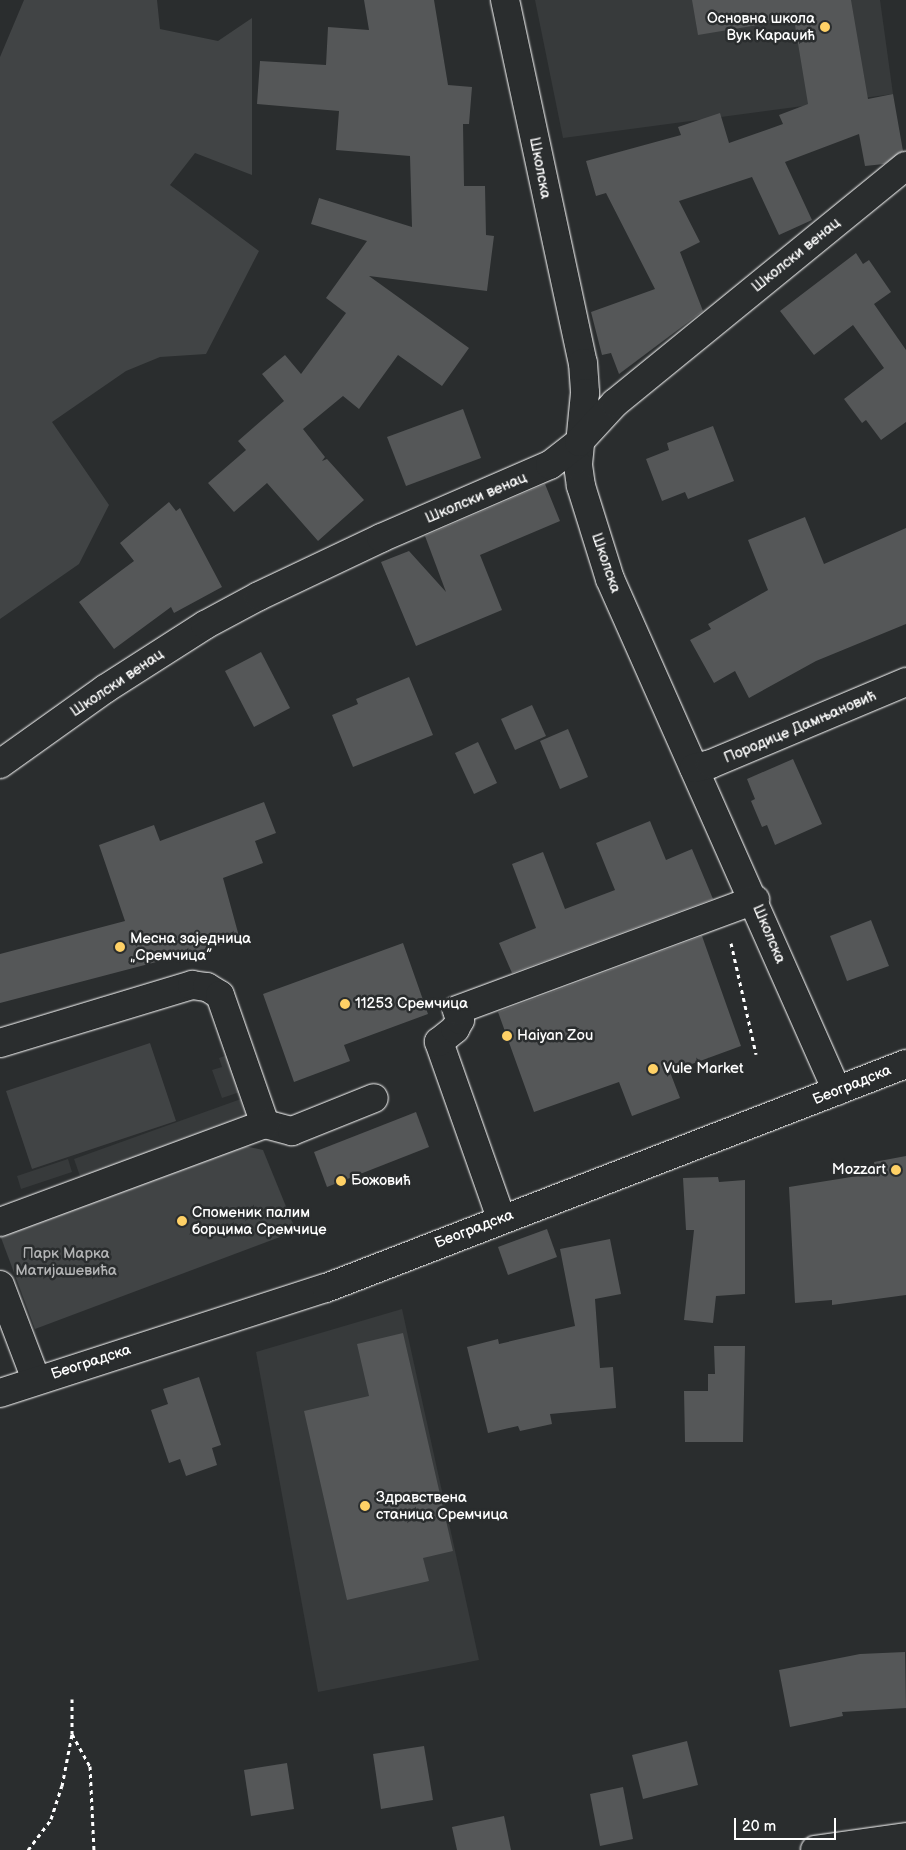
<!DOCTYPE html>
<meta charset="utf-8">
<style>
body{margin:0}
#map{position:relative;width:906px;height:1850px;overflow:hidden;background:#2a2d2e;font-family:"Balsamiq Sans",sans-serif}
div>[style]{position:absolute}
.built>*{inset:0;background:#373a3b}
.green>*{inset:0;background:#414445}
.building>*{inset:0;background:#555758}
.path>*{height:3px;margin-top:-1.5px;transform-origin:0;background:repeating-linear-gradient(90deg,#fff 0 4px,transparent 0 8px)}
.roads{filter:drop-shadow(0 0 1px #fff) drop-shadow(0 0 1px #fff)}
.minor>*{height:28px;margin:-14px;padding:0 14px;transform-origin:14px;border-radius:14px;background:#2a2d2e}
.major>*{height:28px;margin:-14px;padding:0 14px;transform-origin:14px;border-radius:14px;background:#2a2d2e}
.dots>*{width:14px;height:14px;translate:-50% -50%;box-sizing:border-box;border:2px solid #2a2d2e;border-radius:50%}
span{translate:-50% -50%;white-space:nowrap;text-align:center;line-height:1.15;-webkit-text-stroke:5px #2a2d2e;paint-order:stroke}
.poi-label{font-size:15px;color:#fff}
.right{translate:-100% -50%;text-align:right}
.left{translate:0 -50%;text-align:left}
.street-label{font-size:15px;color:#fff}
.park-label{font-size:15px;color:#b3b4b5}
.scale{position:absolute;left:734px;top:1818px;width:102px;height:22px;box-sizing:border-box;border:2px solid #fff;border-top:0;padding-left:6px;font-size:15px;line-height:18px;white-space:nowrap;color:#fff;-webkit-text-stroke:4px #2a2d2e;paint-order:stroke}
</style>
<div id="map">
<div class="built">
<i style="clip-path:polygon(535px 0,880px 0,893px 94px,563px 138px)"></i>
<i style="clip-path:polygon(230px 1054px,243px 1091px,222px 1098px,212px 1070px,222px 1067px,219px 1058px)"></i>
<i style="clip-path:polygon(241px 1099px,249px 1119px,81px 1179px,74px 1159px)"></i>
<i style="clip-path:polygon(68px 1159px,72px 1172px,21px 1189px,17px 1176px)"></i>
<i style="clip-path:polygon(402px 1309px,479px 1660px,318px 1692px,256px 1352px)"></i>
</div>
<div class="green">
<i style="clip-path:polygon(24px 0,157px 0,160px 29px,218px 41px,252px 18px,252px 175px,195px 153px,170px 185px,259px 251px,206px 354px,160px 357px,126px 371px,52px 422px,109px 505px,79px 564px,0 619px,0 57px)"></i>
<i style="clip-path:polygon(150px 1043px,176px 1121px,32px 1169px,6px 1091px)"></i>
<i style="clip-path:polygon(240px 1145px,263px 1150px,296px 1231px,35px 1329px,0 1235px)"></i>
</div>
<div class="building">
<i style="clip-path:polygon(364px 0,434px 0,448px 85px,472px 87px,469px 124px,463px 124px,464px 186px,485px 186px,486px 235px,494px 236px,487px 291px,369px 276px,469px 348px,442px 386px,398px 355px,359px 409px,343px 396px,303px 429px,325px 457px,322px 461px,327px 459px,364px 500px,318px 541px,267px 483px,234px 512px,208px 483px,246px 450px,238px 441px,284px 401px,262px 374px,285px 355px,301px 374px,346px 313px,326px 298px,367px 241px,311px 224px,319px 198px,412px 227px,410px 156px,336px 150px,339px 111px,257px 104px,260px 61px,326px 65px,328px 27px,369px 30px)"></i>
<i style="clip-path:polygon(692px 0,851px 0,868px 99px,893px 94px,903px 151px,884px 164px,865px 166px,859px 134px,785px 162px,812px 220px,779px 235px,752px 177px,679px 201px,700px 242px,680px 252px,703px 311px,619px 374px,611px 353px,602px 355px,591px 312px,655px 289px,606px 193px,596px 196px,586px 161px,681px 135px,678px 127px,720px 113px,729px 143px,783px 124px,779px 115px,808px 104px,794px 19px,698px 35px)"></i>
<i style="clip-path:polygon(856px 253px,863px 264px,869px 260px,891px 292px,874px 304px,906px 350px,906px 422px,881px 440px,866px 420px,862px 423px,844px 399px,884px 368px,853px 325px,814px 355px,780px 311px)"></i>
<i style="clip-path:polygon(463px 409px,481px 458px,406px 486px,387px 437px)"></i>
<i style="clip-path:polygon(713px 426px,734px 481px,688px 499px,685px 492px,662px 501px,646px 459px,669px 450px,667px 443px)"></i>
<i style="clip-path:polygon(545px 484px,560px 521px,480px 555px,502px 610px,416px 646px,381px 562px,409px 551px,446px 592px,425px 536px)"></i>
<i style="clip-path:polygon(169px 502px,176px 511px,180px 508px,222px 587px,174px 613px,171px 607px,114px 649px,79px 602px,134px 561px,120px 543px)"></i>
<i style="clip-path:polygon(805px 517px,824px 564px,906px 528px,906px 624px,816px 661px,749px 698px,735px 671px,714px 683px,690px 640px,711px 629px,708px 624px,768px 590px,748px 540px)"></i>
<i style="clip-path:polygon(261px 652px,290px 708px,254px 727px,225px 671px)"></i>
<i style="clip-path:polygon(409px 677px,433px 735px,353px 767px,332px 715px,358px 704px,356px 699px)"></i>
<i style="clip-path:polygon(532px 705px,546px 736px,515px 750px,501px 719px)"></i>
<i style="clip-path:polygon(568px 729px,588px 777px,560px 789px,540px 741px)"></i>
<i style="clip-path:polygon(478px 742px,497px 783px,474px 794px,455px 753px)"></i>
<i style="clip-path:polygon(793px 759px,822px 824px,775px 845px,767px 825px,762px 827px,751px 801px,755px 799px,747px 779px)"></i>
<i style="clip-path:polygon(264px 802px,276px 833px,255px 841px,263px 863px,223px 878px,240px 940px,0 1003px,0 954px,125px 921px,99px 845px,154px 825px,160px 841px)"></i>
<i style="clip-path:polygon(650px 821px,666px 860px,692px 849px,713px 899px,512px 973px,499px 943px,536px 928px,512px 864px,543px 852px,565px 909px,615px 890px,596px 843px)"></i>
<i style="clip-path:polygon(871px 920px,889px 966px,847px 981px,830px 936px)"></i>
<i style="clip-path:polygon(702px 936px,741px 1046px,670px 1072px,680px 1098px,632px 1116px,619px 1082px,534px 1112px,498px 1012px)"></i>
<i style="clip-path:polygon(403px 943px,428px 1014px,344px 1045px,350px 1061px,294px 1082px,263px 994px)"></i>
<i style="clip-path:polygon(416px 1112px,429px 1147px,327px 1187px,314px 1152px)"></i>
<i style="clip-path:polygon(906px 1156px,906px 1295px,832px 1305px,832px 1300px,795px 1303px,789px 1187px,876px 1173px,874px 1162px)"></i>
<i style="clip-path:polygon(718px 1177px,719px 1182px,745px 1180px,745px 1294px,716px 1296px,713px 1323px,684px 1320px,694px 1230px,686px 1230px,683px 1178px)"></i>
<i style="clip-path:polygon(547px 1229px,557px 1257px,508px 1275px,498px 1247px)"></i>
<i style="clip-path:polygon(610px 1239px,621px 1294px,595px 1299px,600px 1368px,613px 1367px,616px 1408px,550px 1414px,552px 1424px,520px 1431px,518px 1426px,488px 1433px,467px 1347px,498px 1339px,499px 1344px,575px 1326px,560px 1249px)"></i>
<i style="clip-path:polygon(403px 1333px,453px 1551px,423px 1558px,429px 1581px,347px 1600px,304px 1411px,369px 1396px,357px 1344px)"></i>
<i style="clip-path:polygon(714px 1346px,745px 1346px,743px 1442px,685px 1442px,684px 1391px,708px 1391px,708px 1374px,715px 1374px)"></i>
<i style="clip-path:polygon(199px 1377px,221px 1445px,212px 1448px,217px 1465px,186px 1476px,180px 1459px,169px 1463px,151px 1410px,168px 1404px,163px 1389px)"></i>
<i style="clip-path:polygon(905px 1652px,906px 1708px,842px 1712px,843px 1716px,790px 1727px,779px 1670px,860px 1654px)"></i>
<i style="clip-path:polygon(687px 1741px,698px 1785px,643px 1799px,632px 1755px)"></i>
<i style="clip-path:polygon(424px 1746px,433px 1800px,381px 1809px,373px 1754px)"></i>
<i style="clip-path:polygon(287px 1763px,294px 1809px,251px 1816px,244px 1770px)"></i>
<i style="clip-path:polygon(623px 1787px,633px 1839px,600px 1846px,590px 1794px)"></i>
<i style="clip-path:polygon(504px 1816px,511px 1850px,457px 1850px,452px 1827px)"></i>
</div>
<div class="path">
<i style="left:731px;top:943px;width:114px;rotate:77.3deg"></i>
<i style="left:72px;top:1734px;width:37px;rotate:61deg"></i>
<i style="left:90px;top:1766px;width:84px;rotate:87.3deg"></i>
<i style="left:28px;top:1850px;width:39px;rotate:-53deg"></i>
<i style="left:51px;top:1819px;width:35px;rotate:-72deg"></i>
<i style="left:62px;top:1786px;width:53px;rotate:-79.1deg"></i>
<i style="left:72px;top:1734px;width:35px;rotate:-90deg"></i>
</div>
<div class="roads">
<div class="minor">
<i style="left:505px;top:0;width:371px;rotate:77.9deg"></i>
<i style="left:583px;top:363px;width:30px;rotate:86deg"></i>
<i style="left:585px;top:393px;width:72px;rotate:95.6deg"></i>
<i style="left:578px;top:465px;width:21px;rotate:82deg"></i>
<i style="left:581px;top:486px;width:97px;rotate:72.7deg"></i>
<i style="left:610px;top:579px;width:560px;rotate:66.09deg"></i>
<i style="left:0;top:764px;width:129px;rotate:-35.5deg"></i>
<i style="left:105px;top:689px;width:119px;rotate:-32.6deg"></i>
<i style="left:205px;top:625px;width:61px;rotate:-28.2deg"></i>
<i style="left:259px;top:596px;width:135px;rotate:-25.4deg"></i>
<i style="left:381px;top:538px;width:184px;rotate:-23.4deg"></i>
<i style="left:550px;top:465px;width:37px;rotate:-38deg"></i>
<i style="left:579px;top:442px;width:53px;rotate:-47.3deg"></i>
<i style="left:615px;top:403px;width:375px;rotate:-39.2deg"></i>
<i style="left:694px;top:768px;width:17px;rotate:-13deg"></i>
<i style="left:711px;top:764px;width:212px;rotate:-22.8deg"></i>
<i style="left:0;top:1043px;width:201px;rotate:-16.8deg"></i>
<i style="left:192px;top:985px;width:15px;rotate:8deg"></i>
<i style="left:207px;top:987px;width:15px;rotate:32deg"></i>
<i style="left:220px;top:995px;width:137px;rotate:70.8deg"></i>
<i style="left:265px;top:1124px;width:28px;rotate:15deg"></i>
<i style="left:292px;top:1131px;width:88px;rotate:-21.9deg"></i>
<i style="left:501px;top:1218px;width:187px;rotate:-109.4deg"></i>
<i style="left:439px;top:1042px;width:21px;rotate:-39deg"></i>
<i style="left:455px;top:1029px;width:10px;rotate:-61deg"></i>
<i style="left:460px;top:1020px;width:10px;rotate:-107deg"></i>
<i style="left:457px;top:1010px;width:318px;rotate:-20.3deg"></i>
<i style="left:0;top:1222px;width:283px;rotate:-20.3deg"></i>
<i style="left:0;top:1285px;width:102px;rotate:69.2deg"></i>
<i style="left:815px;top:1850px;width:92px;rotate:-8.1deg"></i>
</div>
<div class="major">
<i style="left:0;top:1393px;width:342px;rotate:-17.9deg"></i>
<i style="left:326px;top:1288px;width:622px;rotate:-21.12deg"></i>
</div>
</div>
<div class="dots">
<i style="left:825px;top:27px;background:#ffd166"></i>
<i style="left:120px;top:947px;background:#ffd166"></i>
<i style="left:345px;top:1004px;background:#ffd166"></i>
<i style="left:507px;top:1036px;background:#ffd166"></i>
<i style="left:653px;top:1069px;background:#ffd166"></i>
<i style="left:896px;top:1170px;background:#ffd166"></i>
<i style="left:341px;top:1181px;background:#ffd166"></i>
<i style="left:182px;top:1221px;background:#ffd166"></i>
<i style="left:365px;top:1506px;background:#ffd166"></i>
</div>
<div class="poi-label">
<span class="right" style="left:815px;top:27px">Основна школа<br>Вук Караџић</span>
<span class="left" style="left:130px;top:947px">Месна заједница<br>„Сремчица”</span>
<span class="left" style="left:355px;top:1004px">11253 Сремчица</span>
<span class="left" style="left:517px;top:1036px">Haiyan Zou</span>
<span class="left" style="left:663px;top:1069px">Vule Market</span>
<span class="right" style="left:886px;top:1170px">Mozzart</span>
<span class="left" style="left:351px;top:1181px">Божовић</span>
<span class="left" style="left:192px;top:1221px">Споменик палим<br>борцима Сремчице</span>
<span class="left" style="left:376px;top:1506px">Здравствена<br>станица Сремчица</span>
</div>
<div class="street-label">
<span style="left:540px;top:168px;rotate:79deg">Школска</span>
<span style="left:796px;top:255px;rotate:-39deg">Школски венац</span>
<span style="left:476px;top:498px;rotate:-23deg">Школски венац</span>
<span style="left:606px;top:563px;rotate:71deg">Школска</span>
<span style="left:117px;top:683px;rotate:-34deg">Школски венац</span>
<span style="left:800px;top:727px;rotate:-23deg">Породице Дамњановић</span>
<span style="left:769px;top:934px;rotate:67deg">Школска</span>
<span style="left:852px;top:1085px;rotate:-22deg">Београдска</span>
<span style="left:474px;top:1229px;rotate:-21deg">Београдска</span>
<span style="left:91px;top:1362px;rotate:-18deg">Београдска</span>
</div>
<div class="park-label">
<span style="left:66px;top:1262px">Парк Марка<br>Матијашевића</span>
</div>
<div class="scale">20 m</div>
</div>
